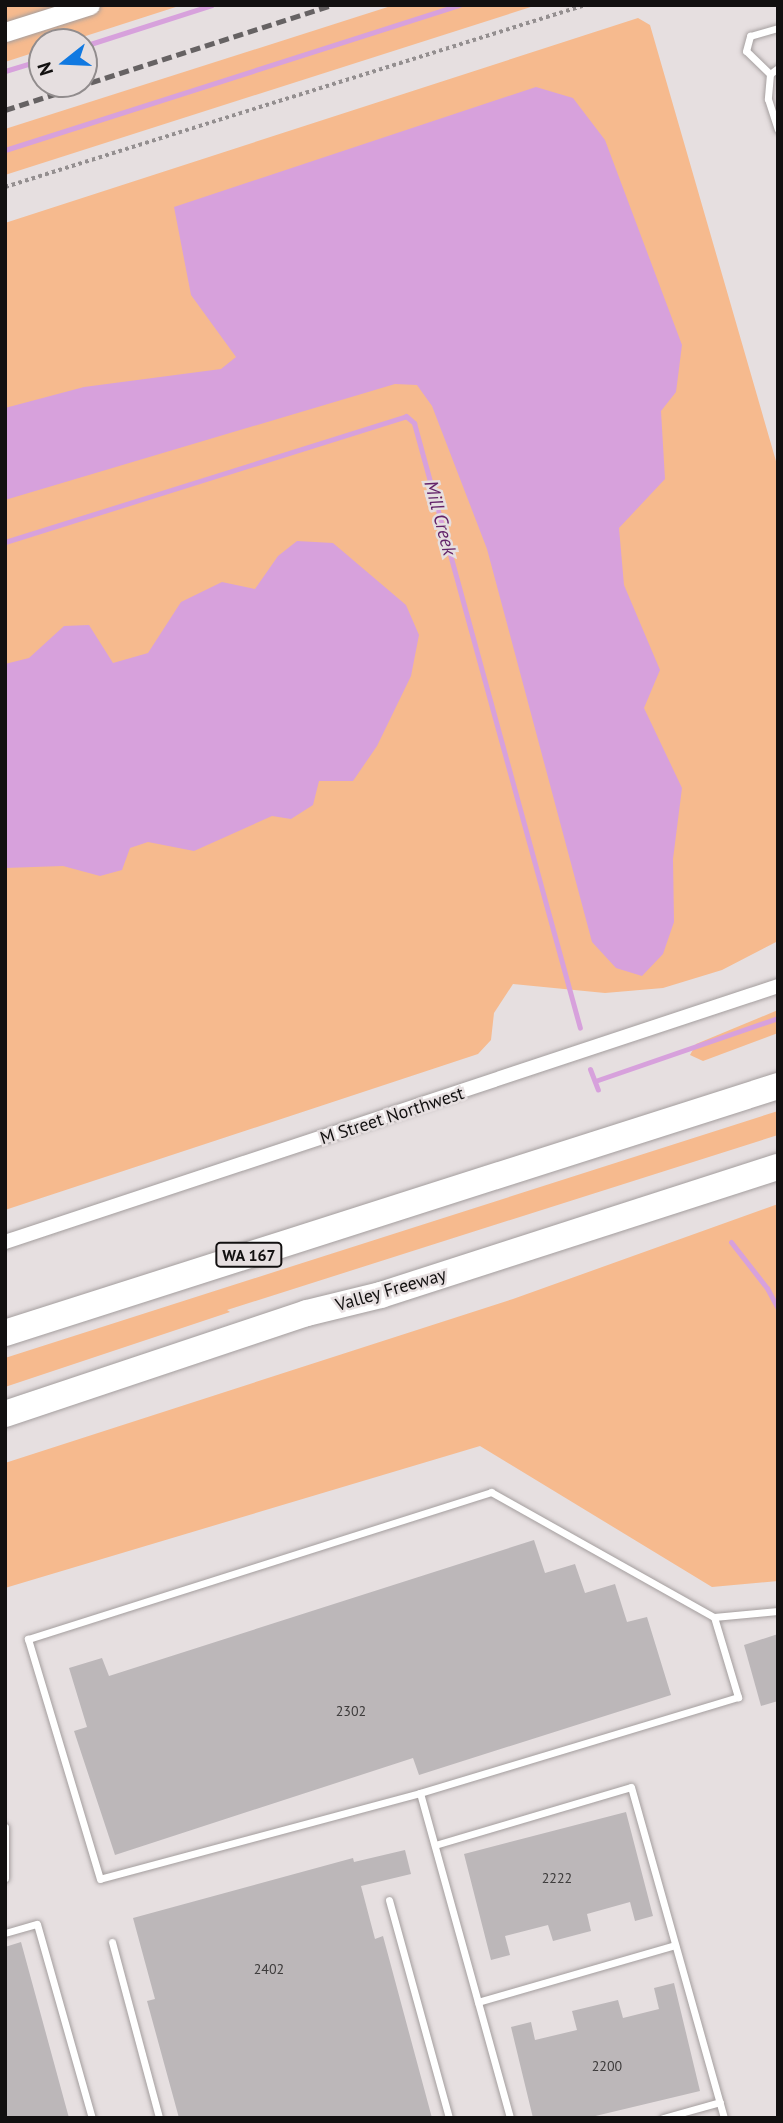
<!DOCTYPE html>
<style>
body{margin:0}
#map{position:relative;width:783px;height:2123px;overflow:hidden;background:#e6dfe0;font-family:"PT Sans",sans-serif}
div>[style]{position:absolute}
.green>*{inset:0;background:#f6ba8e}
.water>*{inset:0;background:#d7a1dc}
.stream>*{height:5px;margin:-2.5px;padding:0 2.5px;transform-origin:2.5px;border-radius:2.5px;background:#d7a1dc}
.building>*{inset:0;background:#bcb7b9}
.path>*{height:3.5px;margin-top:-1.75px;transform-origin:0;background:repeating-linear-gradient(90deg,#948f90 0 3.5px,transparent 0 7px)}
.roads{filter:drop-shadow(0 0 2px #a49e9e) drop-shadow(0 0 2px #a49e9e)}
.lane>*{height:7px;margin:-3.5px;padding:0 3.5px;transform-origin:3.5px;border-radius:3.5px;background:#fff}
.street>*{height:14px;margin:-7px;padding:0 7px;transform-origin:7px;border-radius:7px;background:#fff}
.secondary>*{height:19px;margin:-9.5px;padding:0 9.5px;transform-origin:9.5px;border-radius:9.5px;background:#fff}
.highway>*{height:26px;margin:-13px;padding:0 13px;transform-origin:13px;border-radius:13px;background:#fff}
.rail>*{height:5px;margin-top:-2.5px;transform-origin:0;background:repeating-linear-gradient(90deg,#666263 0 10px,transparent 0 15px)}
span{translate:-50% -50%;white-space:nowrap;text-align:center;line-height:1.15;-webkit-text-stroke:5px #e6dfe0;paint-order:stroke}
.number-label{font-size:14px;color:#3c3a3a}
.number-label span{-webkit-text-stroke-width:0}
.shield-label span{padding:2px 5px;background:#e6dfe0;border:2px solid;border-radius:5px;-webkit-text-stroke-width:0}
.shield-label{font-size:16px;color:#121010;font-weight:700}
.street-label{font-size:18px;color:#121010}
.water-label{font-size:19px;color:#632369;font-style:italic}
.frame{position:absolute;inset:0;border:7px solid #121010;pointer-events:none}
.north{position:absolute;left:28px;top:28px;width:70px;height:70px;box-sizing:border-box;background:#e6dfe0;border:2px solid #918c8d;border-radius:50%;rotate:252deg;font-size:19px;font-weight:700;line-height:28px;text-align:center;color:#121010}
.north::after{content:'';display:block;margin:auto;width:24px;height:32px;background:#1179e1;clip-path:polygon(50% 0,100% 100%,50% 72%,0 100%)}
</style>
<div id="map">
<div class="green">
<i style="clip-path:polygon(5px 5px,182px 5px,67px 42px,42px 42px,42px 50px,5px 62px)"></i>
<i style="clip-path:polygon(394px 5px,537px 5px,5px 175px,5px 129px)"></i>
<i style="clip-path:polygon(638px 18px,650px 25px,778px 468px,778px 941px,722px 970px,663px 988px,605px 993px,513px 984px,494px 1013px,491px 1040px,478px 1054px,5px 1210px,5px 223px)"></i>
<i style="clip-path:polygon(778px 1010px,778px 1033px,703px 1061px,690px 1055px,696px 1044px)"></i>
<i style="clip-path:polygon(778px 1111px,778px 1135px,227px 1310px,230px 1312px,5px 1387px,5px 1358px)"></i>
<i style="clip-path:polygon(778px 1204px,778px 1581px,712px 1587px,480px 1446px,5px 1588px,5px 1463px,513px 1299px)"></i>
</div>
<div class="water">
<i style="clip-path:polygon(536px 87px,573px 98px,605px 140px,682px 345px,676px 392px,661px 411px,665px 479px,619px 528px,624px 585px,660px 670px,644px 708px,682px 788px,673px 859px,674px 922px,663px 954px,642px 976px,616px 968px,592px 942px,487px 549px,432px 406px,417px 385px,395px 384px,5px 500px,5px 408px,84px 387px,221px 369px,236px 357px,191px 295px,174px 207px)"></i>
<i style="clip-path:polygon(297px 541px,333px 543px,406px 605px,419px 635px,411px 676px,377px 746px,353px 781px,319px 781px,313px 805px,291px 819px,272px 816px,194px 851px,148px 842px,130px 848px,122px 870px,100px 876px,63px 866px,5px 868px,5px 664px,29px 658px,64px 626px,89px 625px,113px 663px,148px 653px,181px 602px,222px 582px,255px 589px,278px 556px)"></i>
</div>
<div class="stream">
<i style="left:84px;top:46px;width:134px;rotate:-17.8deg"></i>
<i style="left:5px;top:71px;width:39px;rotate:-17deg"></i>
<i style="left:5px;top:150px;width:477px;rotate:-17.7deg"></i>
<i style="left:5px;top:542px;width:420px;rotate:-17.4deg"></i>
<i style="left:406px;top:416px;width:11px;rotate:41deg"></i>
<i style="left:414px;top:423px;width:627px;rotate:74.66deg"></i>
<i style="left:590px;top:1069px;width:22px;rotate:69deg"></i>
<i style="left:595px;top:1081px;width:194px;rotate:-19deg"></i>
<i style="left:731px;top:1242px;width:58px;rotate:52deg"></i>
<i style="left:767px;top:1288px;width:24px;rotate:62deg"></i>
</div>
<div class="building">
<i style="clip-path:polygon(534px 1540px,545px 1573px,575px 1564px,585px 1593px,615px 1584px,627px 1622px,647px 1617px,671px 1695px,419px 1775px,413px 1758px,115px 1855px,74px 1731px,87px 1727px,69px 1668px,102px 1658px,109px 1676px)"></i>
<i style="clip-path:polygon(778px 1634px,778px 1701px,761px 1706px,744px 1645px)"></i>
<i style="clip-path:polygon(626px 1812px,653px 1916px,635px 1921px,630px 1902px,587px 1914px,591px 1931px,553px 1941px,548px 1925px,505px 1936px,510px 1955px,491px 1960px,464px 1854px)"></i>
<i style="clip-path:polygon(405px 1850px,411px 1874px,361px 1886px,375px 1939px,383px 1936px,432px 2118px,179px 2118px,147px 2001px,155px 1999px,133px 1918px,353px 1858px,354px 1862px)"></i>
<i style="clip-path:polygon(21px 1942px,69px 2118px,5px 2118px,5px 1947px)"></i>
<i style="clip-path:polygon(674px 1983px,700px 2091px,587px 2118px,533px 2118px,511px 2027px,531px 2022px,535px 2040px,577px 2030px,572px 2011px,618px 2000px,623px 2018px,659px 2009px,654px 1988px)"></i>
</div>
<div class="path">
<i style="left:5px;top:187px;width:608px;rotate:-17.42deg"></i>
</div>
<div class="roads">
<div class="lane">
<i style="left:778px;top:68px;width:10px;rotate:143deg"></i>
<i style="left:770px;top:74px;width:25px;rotate:95deg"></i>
<i style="left:768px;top:99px;width:32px;rotate:72deg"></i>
<i style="left:770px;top:74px;width:33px;rotate:-136deg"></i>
<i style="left:746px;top:51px;width:16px;rotate:-75deg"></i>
<i style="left:750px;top:36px;width:29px;rotate:-16deg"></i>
<i style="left:491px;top:1492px;width:256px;rotate:29.3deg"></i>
<i style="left:714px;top:1617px;width:84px;rotate:73.3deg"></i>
<i style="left:738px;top:1697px;width:332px;rotate:163.2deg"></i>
<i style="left:420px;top:1793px;width:331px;rotate:165deg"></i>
<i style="left:100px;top:1879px;width:251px;rotate:-106.7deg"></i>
<i style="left:28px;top:1639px;width:486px;rotate:-17.6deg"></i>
<i style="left:714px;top:1617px;width:64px;rotate:-5.4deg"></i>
<i style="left:420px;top:1793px;width:337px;rotate:74.5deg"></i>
<i style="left:5px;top:1827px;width:51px;rotate:90deg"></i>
<i style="left:435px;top:1845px;width:204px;rotate:-16.5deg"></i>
<i style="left:631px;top:1787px;width:344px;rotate:74.3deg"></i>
<i style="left:389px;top:1900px;width:226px;rotate:74.6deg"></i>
<i style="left:5px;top:1933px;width:33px;rotate:-16deg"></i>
<i style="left:37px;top:1924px;width:202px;rotate:74.2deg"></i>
<i style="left:112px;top:1942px;width:182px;rotate:75deg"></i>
<i style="left:478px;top:2002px;width:205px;rotate:-16.1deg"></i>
<i style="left:663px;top:2118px;width:59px;rotate:-15.7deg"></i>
</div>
<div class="street">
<i style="left:5px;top:1242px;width:814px;rotate:-18.32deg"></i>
</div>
<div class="secondary">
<i style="left:5px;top:32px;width:89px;rotate:-17.6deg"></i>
</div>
<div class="highway">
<i style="left:5px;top:1333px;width:812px;rotate:-17.72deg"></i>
<i style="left:5px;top:1414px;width:318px;rotate:-18.5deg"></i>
<i style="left:307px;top:1313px;width:76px;rotate:-13.7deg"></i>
<i style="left:381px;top:1295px;width:417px;rotate:-17.9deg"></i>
</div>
</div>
<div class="rail">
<i style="left:5px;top:110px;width:343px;rotate:-17.8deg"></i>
</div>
<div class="number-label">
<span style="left:351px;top:1711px">2302</span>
<span style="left:557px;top:1878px">2222</span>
<span style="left:269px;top:1969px">2402</span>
<span style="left:607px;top:2066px">2200</span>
</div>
<div class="shield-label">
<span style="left:249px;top:1255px">WA 167</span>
</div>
<div class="street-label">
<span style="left:392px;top:1116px;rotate:-18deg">M Street Northwest</span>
<span style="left:391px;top:1290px;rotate:-16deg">Valley Freeway</span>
</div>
<div class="water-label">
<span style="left:440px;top:518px;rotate:75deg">Mill Creek</span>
</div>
<div class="frame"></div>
<div class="north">N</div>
</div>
